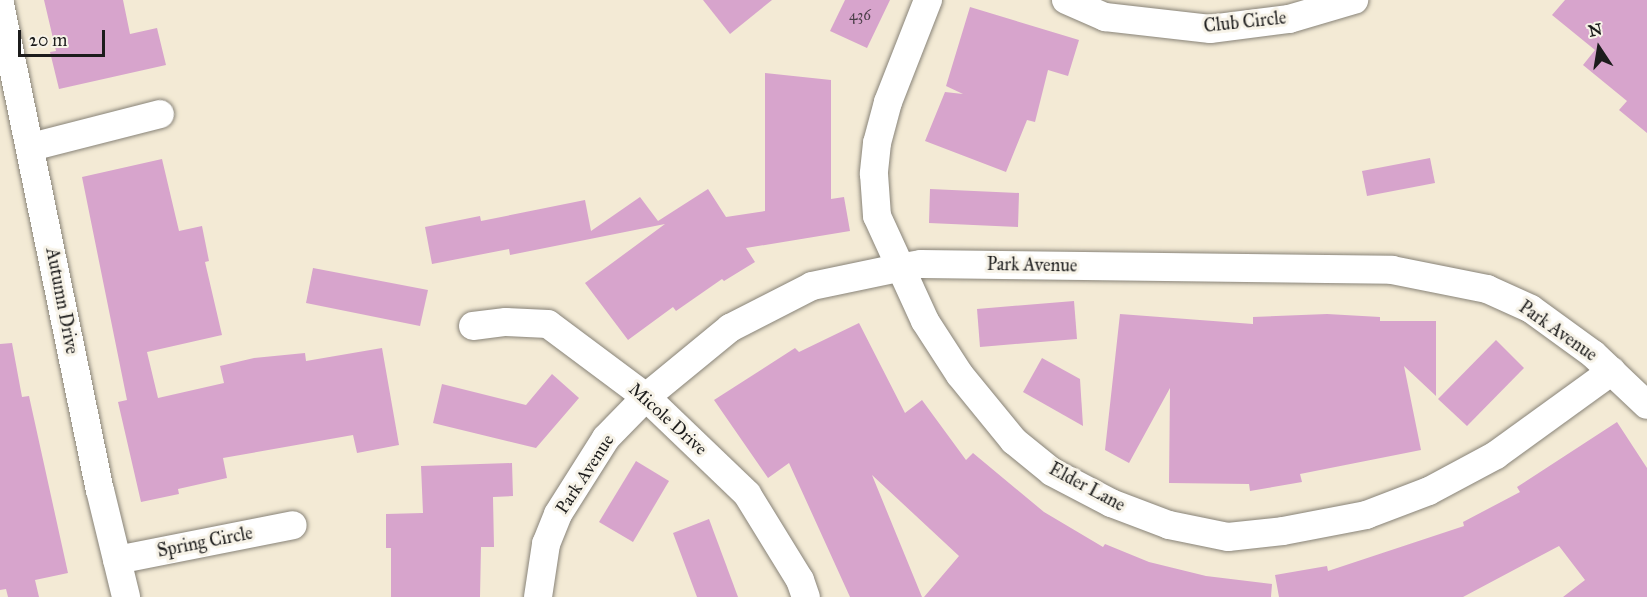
<!DOCTYPE html>
<style>
body{margin:0}
#map{position:relative;width:1647px;height:597px;overflow:hidden;background:#f3ead5;font-family:"IM FELL Great Primer",serif}
div>[style]{position:absolute}
.building>*{inset:0;background:#d7a4cc}
.roads{filter:drop-shadow(0 0 2px #888378) drop-shadow(0 0 2px #888378)}
.minor>*{height:28px;margin:-14px;padding:0 14px;transform-origin:14px;border-radius:14px;background:#fff}
span{translate:-50% -50%;white-space:nowrap;text-align:center;line-height:1.15;-webkit-text-stroke:6px #f7f3e8;paint-order:stroke}
.number-label{font-size:15px;color:#4b3e48}
.number-label span{-webkit-text-stroke-width:0}
.street-label{font-size:18px;color:#1c1c1c}
.north{position:absolute;left:1569px;top:18px;width:60px;height:60px;-webkit-text-stroke:4px #f7f3e8;paint-order:stroke;rotate:348deg;font-size:16px;font-weight:700;line-height:24px;text-align:center;color:#1c1c1c}
.north::after{content:'';display:block;margin:auto;width:21px;height:27px;background:#1c1c1c;clip-path:polygon(50% 0,100% 100%,50% 72%,0 100%)}
.scale{position:absolute;left:18px;top:30px;width:87px;height:27px;box-sizing:border-box;border:3px solid #1c1c1c;border-top:0;padding-left:8px;font-size:18px;line-height:21px;white-space:nowrap;color:#1c1c1c;-webkit-text-stroke:4px #f7f3e8;paint-order:stroke}
</style>
<div id="map">
<div class="building">
<i style="clip-path:polygon(44px 0,123px 0,130px 34px,157px 28px,166px 65px,59px 89px,50px 52px,56px 51px)"></i>
<i style="clip-path:polygon(703px 0,772px 0,730px 34px)"></i>
<i style="clip-path:polygon(845px 0,890px 0,867px 48px,830px 31px)"></i>
<i style="clip-path:polygon(1565px 0,1647px 0,1647px 133px,1619px 110px,1627px 101px,1583px 65px,1595px 50px,1552px 15px)"></i>
<i style="clip-path:polygon(970px 7px,1079px 40px,1068px 76px,1048px 70px,1035px 122px,1027px 120px,1006px 172px,925px 141px,945px 92px,963px 94px,946px 86px)"></i>
<i style="clip-path:polygon(765px 73px,831px 80px,831px 199px,844px 197px,850px 231px,746px 248px,755px 262px,724px 281px,722px 279px,676px 311px,673px 307px,628px 340px,585px 283px,665px 224px,510px 255px,509px 249px,432px 264px,425px 227px,480px 216px,481px 221px,585px 200px,591px 231px,640px 197px,658px 221px,708px 189px,726px 217px,765px 211px)"></i>
<i style="clip-path:polygon(1430px 158px,1435px 183px,1367px 196px,1362px 171px)"></i>
<i style="clip-path:polygon(162px 159px,179px 231px,202px 226px,209px 261px,205px 262px,222px 335px,147px 352px,158px 398px,224px 383px,220px 366px,254px 358px,305px 353px,306px 361px,382px 348px,399px 445px,357px 453px,353px 435px,223px 458px,227px 478px,178px 489px,179px 494px,141px 502px,118px 402px,127px 400px,82px 177px)"></i>
<i style="clip-path:polygon(930px 189px,1019px 193px,1018px 227px,929px 223px)"></i>
<i style="clip-path:polygon(313px 268px,428px 290px,420px 326px,306px 303px)"></i>
<i style="clip-path:polygon(1074px 301px,1077px 339px,980px 347px,977px 309px)"></i>
<i style="clip-path:polygon(1120px 314px,1253px 324px,1253px 317px,1327px 314px,1380px 317px,1380px 321px,1436px 321px,1436px 396px,1404px 366px,1421px 450px,1300px 474px,1302px 482px,1250px 491px,1249px 484px,1169px 483px,1170px 388px,1129px 463px,1105px 450px)"></i>
<i style="clip-path:polygon(859px 323px,905px 413px,922px 400px,966px 460px,973px 453px,1044px 512px,1103px 547px,1105px 544px,1149px 562px,1206px 576px,1272px 584px,1271px 597px,924px 597px,959px 556px,872px 475px,922px 597px,850px 597px,789px 463px,768px 478px,714px 400px,795px 348px,799px 352px)"></i>
<i style="clip-path:polygon(1496px 340px,1524px 368px,1467px 426px,1438px 399px)"></i>
<i style="clip-path:polygon(12px 343px,22px 397px,29px 396px,68px 573px,35px 580px,39px 597px,8px 597px,6px 589px,0 590px,0 344px)"></i>
<i style="clip-path:polygon(1042px 358px,1080px 379px,1083px 426px,1023px 392px)"></i>
<i style="clip-path:polygon(552px 374px,579px 398px,536px 448px,433px 423px,442px 384px,526px 405px)"></i>
<i style="clip-path:polygon(1617px 422px,1647px 468px,1647px 597px,1563px 597px,1585px 580px,1559px 546px,1463px 597px,1279px 597px,1275px 575px,1327px 566px,1328px 571px,1464px 526px,1463px 522px,1520px 492px,1517px 487px)"></i>
<i style="clip-path:polygon(636px 461px,669px 481px,633px 542px,599px 522px)"></i>
<i style="clip-path:polygon(512px 463px,513px 496px,493px 497px,494px 547px,481px 547px,480px 597px,391px 597px,391px 548px,386px 548px,386px 514px,423px 513px,421px 466px)"></i>
<i style="clip-path:polygon(709px 519px,738px 597px,697px 597px,673px 533px)"></i>
</div>
<div class="roads">
<div class="minor">
<i style="left:928px;top:0;width:110px;rotate:111.4deg"></i>
<i style="left:888px;top:102px;width:42px;rotate:105deg"></i>
<i style="left:877px;top:143px;width:31px;rotate:96deg"></i>
<i style="left:874px;top:174px;width:42px;rotate:85.9deg"></i>
<i style="left:877px;top:216px;width:115px;rotate:65.4deg"></i>
<i style="left:925px;top:321px;width:64px;rotate:57.1deg"></i>
<i style="left:960px;top:375px;width:85px;rotate:50.7deg"></i>
<i style="left:1014px;top:441px;width:49px;rotate:39.2deg"></i>
<i style="left:1052px;top:472px;width:67px;rotate:27.7deg"></i>
<i style="left:1111px;top:503px;width:62px;rotate:20.8deg"></i>
<i style="left:1169px;top:525px;width:60px;rotate:11.5deg"></i>
<i style="left:1228px;top:537px;width:55px;rotate:-6.2deg"></i>
<i style="left:1283px;top:531px;width:85px;rotate:-10.9deg"></i>
<i style="left:1366px;top:515px;width:67px;rotate:-20.9deg"></i>
<i style="left:1429px;top:491px;width:76px;rotate:-28.2deg"></i>
<i style="left:1496px;top:455px;width:143px;rotate:-35.9deg"></i>
<i style="left:1066px;top:0;width:43px;rotate:23.6deg"></i>
<i style="left:1105px;top:17px;width:106px;rotate:6.5deg"></i>
<i style="left:1210px;top:29px;width:80px;rotate:-7.2deg"></i>
<i style="left:1289px;top:19px;width:68px;rotate:-16.3deg"></i>
<i style="left:0;top:4px;width:496px;rotate:78.4deg"></i>
<i style="left:100px;top:490px;width:110px;rotate:76.3deg"></i>
<i style="left:31px;top:147px;width:133px;rotate:-14.3deg"></i>
<i style="left:473px;top:326px;width:33px;rotate:-7deg"></i>
<i style="left:506px;top:322px;width:42px;rotate:2.7deg"></i>
<i style="left:548px;top:324px;width:122px;rotate:36.7deg"></i>
<i style="left:646px;top:397px;width:140px;rotate:43.8deg"></i>
<i style="left:747px;top:494px;width:101px;rotate:58.4deg"></i>
<i style="left:800px;top:580px;width:18px;rotate:71deg"></i>
<i style="left:117px;top:560px;width:179px;rotate:-11.2deg"></i>
<i style="left:538px;top:597px;width:54px;rotate:-81.4deg"></i>
<i style="left:546px;top:544px;width:32px;rotate:-68deg"></i>
<i style="left:558px;top:514px;width:90px;rotate:-57.7deg"></i>
<i style="left:606px;top:438px;width:57px;rotate:-45.7deg"></i>
<i style="left:646px;top:397px;width:109px;rotate:-39.4deg"></i>
<i style="left:730px;top:328px;width:92px;rotate:-27.1deg"></i>
<i style="left:812px;top:286px;width:88px;rotate:-11.8deg"></i>
<i style="left:898px;top:268px;width:23px;rotate:-10deg"></i>
<i style="left:921px;top:264px;width:471px;rotate:0.7deg"></i>
<i style="left:1392px;top:270px;width:97px;rotate:11.3deg"></i>
<i style="left:1487px;top:289px;width:48px;rotate:24.4deg"></i>
<i style="left:1531px;top:309px;width:77px;rotate:36deg"></i>
<i style="left:1593px;top:354px;width:74px;rotate:43.4deg"></i>
</div>
</div>
<div class="number-label">
<span style="left:860px;top:16px">436</span>
</div>
<div class="street-label">
<span style="left:1245px;top:22px;rotate:-6deg">Club Circle</span>
<span style="left:1032px;top:265px;rotate:1deg">Park Avenue</span>
<span style="left:62px;top:301px;rotate:79deg">Autumn Drive</span>
<span style="left:1558px;top:331px;rotate:35deg">Park Avenue</span>
<span style="left:668px;top:419px;rotate:42deg">Micole Drive</span>
<span style="left:585px;top:474px;rotate:-57deg">Park Avenue</span>
<span style="left:1087px;top:487px;rotate:28deg">Elder Lane</span>
<span style="left:205px;top:542px;rotate:-11deg">Spring Circle</span>
</div>
<div class="north">N</div>
<div class="scale">20 m</div>
</div>
